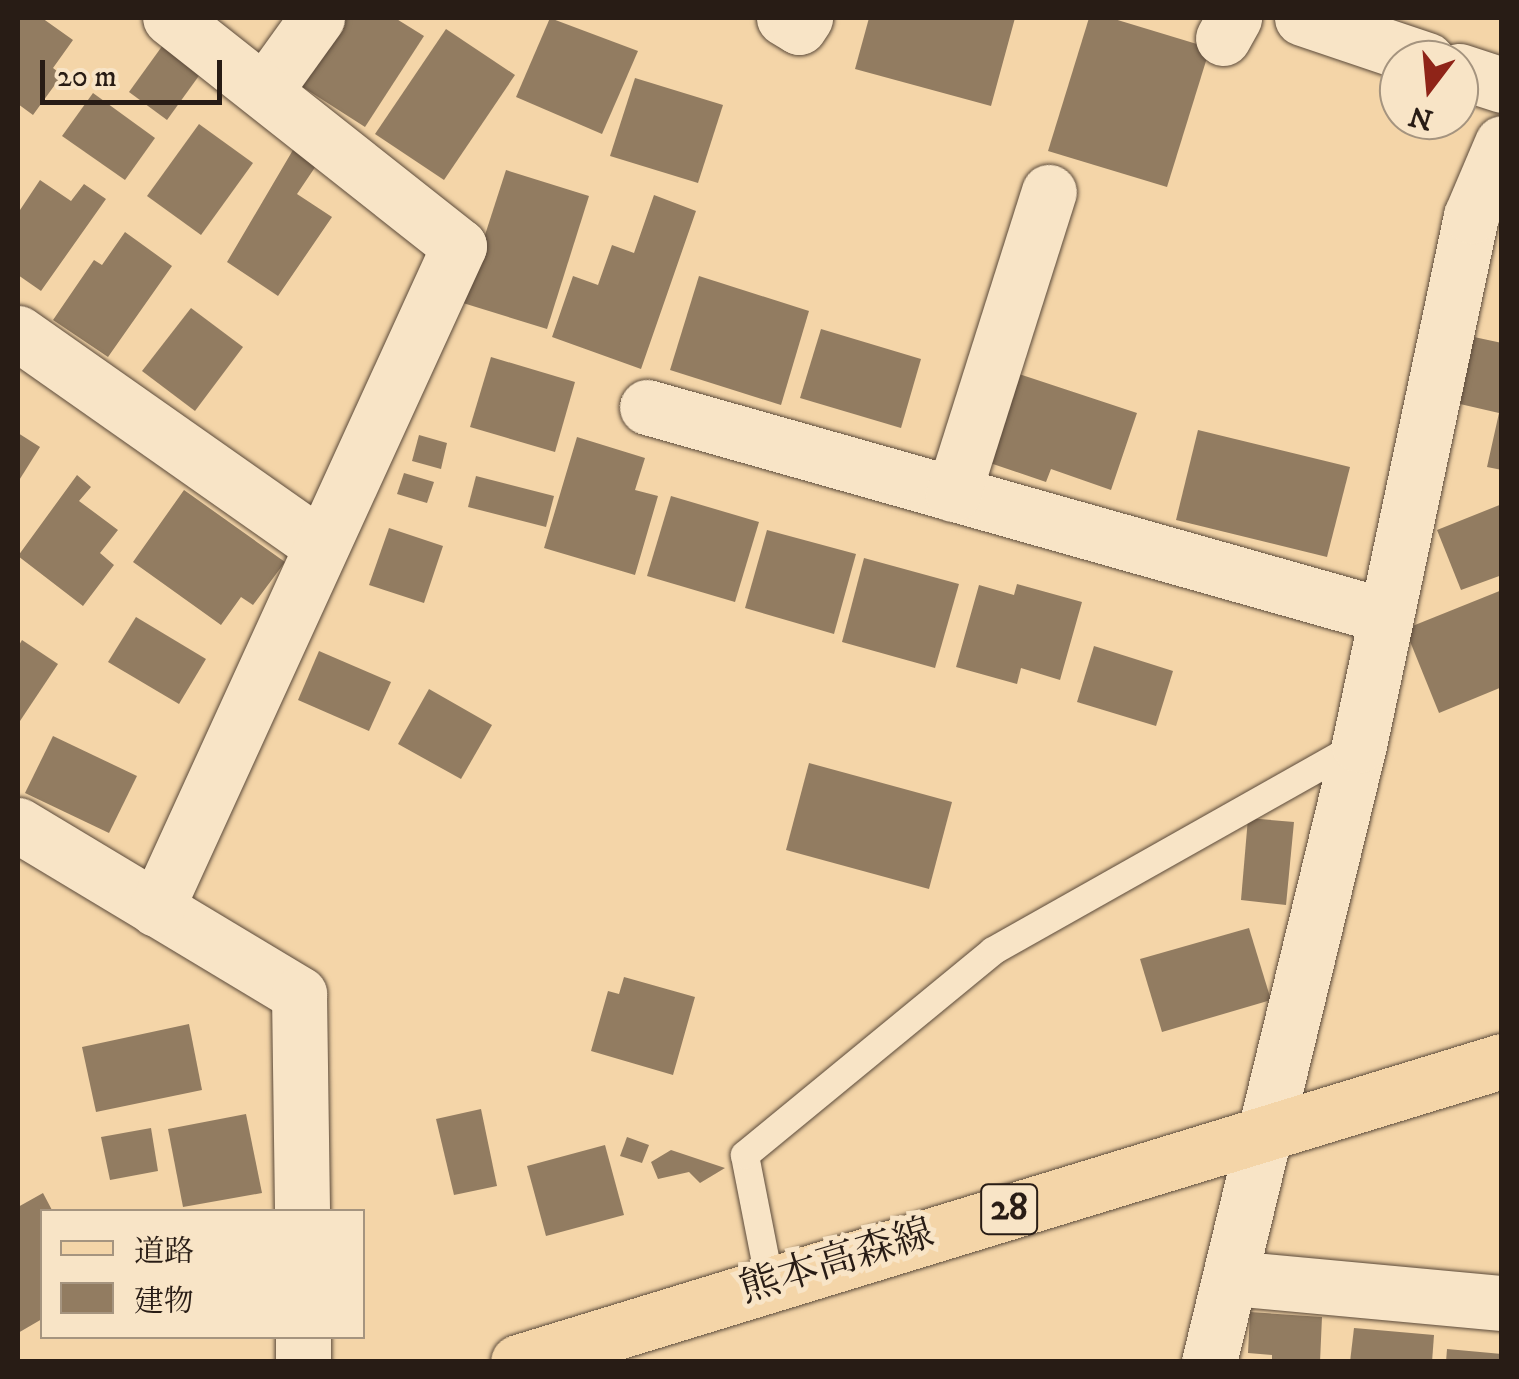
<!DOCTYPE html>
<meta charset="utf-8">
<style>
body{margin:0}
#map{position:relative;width:1519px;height:1379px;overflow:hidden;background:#f4d5a8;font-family:"IM FELL DW Pica","Noto Serif JP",serif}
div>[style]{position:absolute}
.building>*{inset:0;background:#927c61}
.roads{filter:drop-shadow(0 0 2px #5b4a3a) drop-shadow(0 0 2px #5b4a3a)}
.service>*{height:28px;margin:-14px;padding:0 14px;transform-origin:14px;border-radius:14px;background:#f8e4c6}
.minor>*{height:55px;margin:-27.5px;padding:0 27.5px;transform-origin:27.5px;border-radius:27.5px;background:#f8e4c6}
.primary>*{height:55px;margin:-27.5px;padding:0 27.5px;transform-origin:27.5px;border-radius:27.5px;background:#f4d5a8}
span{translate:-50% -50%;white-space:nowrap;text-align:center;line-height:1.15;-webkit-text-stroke:10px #f8e4c6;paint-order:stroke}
.shield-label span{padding:2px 8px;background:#f8e4c6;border:2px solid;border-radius:8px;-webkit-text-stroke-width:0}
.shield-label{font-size:38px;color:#281c15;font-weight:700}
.street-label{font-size:40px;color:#281c15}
.frame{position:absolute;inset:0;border:20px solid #281c15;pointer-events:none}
.legend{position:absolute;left:40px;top:1209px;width:325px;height:130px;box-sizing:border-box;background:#f8e4c6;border:2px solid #a5947f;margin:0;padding:12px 18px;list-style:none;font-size:30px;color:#281c15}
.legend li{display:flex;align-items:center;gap:20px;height:50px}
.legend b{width:50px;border:2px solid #a5947f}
.north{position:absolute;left:1379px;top:40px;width:100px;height:100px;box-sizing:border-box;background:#f8e4c6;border:2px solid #a5947f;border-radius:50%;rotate:196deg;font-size:28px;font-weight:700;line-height:40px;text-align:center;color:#281c15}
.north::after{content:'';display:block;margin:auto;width:35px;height:45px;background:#8f2418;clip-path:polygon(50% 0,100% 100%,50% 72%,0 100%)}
.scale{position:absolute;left:40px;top:60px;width:182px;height:45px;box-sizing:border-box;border:5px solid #281c15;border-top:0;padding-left:12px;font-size:30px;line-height:35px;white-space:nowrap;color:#281c15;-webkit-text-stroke:8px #f8e4c6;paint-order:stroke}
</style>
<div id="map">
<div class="building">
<i style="clip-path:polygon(18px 18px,42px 18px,73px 40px,53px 68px,62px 75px,33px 115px,18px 104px)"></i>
<i style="clip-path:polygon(345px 18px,395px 18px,424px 36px,365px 127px,301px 86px)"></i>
<i style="clip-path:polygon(550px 18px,638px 51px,602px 134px,516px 97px)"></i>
<i style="clip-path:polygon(869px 18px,1015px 18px,991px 106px,855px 69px)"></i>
<i style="clip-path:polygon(1089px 18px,1111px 18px,1210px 48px,1167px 187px,1048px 151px)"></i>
<i style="clip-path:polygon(446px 29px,515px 75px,444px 180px,375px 134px)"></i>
<i style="clip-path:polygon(168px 38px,206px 66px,167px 120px,129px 92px)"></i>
<i style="clip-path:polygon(635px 78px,723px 105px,698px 183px,610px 156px)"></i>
<i style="clip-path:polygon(93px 93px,155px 138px,125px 180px,62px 136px)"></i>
<i style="clip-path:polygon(199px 124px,253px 163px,201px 235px,147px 196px)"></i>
<i style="clip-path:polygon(300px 138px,324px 154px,297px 194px,332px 217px,278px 296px,227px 262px)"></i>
<i style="clip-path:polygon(506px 170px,589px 196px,547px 329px,463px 303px)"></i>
<i style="clip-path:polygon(40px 180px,71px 201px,84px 184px,106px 199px,41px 291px,18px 275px,18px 213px)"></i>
<i style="clip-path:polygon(654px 195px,696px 211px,641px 369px,552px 337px,573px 276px,598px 285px,612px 245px,634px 253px)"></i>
<i style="clip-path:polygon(125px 232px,172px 266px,108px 357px,53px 320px,94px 260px,102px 265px)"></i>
<i style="clip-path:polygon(699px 276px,809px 311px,781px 405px,670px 370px)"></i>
<i style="clip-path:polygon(191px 308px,243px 347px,195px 411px,142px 371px)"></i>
<i style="clip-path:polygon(821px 329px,921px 359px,901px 428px,800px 398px)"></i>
<i style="clip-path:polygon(1474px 337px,1502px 343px,1502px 470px,1487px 467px,1499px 413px,1460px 404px)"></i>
<i style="clip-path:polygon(491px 357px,575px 382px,555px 452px,470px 427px)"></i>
<i style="clip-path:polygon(1019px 374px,1137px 413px,1111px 490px,1051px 469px,1046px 482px,990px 463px)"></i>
<i style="clip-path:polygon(1198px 430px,1350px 467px,1327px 557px,1176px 520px)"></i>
<i style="clip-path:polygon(18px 433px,40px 447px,18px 482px)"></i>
<i style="clip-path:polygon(419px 435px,447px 443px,441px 469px,412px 461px)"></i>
<i style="clip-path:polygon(577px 437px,645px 458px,635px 490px,658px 496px,635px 575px,544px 548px)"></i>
<i style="clip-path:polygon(404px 473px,434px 482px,427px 503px,397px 494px)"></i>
<i style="clip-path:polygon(77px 475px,91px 487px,79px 501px,118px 530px,100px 553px,114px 565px,83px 606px,18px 556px)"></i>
<i style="clip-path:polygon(476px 476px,554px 496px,546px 527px,468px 507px)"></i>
<i style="clip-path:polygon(184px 490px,285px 562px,253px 605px,241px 597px,221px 625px,133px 562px)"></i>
<i style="clip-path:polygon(671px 496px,759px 522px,735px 602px,647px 576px)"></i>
<i style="clip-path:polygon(1502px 504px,1502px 575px,1461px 590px,1437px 530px)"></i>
<i style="clip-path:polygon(389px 528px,443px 546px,424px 603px,369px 585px)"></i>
<i style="clip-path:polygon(767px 530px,856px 554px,834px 634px,745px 608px)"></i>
<i style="clip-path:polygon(864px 558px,959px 584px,935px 668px,842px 642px)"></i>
<i style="clip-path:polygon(1017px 584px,1082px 602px,1060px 680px,1021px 668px,1017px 684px,956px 667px,979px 585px,1014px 595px)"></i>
<i style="clip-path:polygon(1502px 590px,1502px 687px,1439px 713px,1405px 629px)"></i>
<i style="clip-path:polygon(136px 617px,206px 659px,179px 704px,108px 662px)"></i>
<i style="clip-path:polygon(22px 640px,58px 664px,18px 724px,18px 647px)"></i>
<i style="clip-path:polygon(1094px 646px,1173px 671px,1156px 726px,1077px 702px)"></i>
<i style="clip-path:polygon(319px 651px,391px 682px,369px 731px,298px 700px)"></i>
<i style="clip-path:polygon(429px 689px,492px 725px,461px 779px,398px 744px)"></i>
<i style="clip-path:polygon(53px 736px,137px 776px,109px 833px,25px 793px)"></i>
<i style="clip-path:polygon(809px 763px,952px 802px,929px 889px,786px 850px)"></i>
<i style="clip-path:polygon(1248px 818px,1294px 822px,1286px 905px,1241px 900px)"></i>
<i style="clip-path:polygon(1249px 928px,1271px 1000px,1162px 1032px,1140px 959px)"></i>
<i style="clip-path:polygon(624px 977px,695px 997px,673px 1075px,591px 1051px,608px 991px,619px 994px)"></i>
<i style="clip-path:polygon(189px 1024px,202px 1090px,96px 1112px,82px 1047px)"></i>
<i style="clip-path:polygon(481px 1109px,497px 1186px,454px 1195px,436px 1119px)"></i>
<i style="clip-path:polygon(246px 1114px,262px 1193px,183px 1207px,168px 1129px)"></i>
<i style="clip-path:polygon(151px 1128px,158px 1171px,110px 1180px,101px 1137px)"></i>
<i style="clip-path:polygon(627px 1137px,649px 1145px,642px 1163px,620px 1156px)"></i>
<i style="clip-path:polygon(605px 1145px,624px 1215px,546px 1236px,527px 1166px)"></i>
<i style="clip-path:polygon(671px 1150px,725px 1168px,700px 1183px,689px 1172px,658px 1179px,651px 1162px)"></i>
<i style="clip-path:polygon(43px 1193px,53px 1212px,42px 1212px,42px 1319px,18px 1333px,18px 1207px)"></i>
<i style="clip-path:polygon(1250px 1312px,1322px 1317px,1320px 1362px,1272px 1362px,1272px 1355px,1248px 1353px)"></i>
<i style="clip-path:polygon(1354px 1328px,1434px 1335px,1432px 1362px,1350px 1362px)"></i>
<i style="clip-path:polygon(1447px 1349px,1502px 1354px,1502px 1362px,1446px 1362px)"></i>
</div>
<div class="roads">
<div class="service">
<i style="left:770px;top:1283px;width:130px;rotate:-101.1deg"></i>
<i style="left:745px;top:1155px;width:321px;rotate:-39.4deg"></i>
<i style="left:993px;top:951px;width:418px;rotate:-29.4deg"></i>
</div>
<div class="minor">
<i style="left:784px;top:18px;width:17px;rotate:31deg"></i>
<i style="left:799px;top:27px;width:11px;rotate:-56deg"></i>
<i style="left:1302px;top:18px;width:132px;rotate:18.6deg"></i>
<i style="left:1223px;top:38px;width:23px;rotate:-61deg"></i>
<i style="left:1459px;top:71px;width:45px;rotate:18deg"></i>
<i style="left:265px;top:90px;width:89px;rotate:-54.2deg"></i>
<i style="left:18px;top:333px;width:370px;rotate:35.1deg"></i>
<i style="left:647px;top:407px;width:768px;rotate:15.79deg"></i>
<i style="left:953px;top:494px;width:317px;rotate:-72.4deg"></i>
<i style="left:18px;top:825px;width:328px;rotate:31deg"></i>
<i style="left:299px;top:994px;width:218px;rotate:89.2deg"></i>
<i style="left:156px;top:909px;width:729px;rotate:-65.44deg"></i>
<i style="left:459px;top:246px;width:368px;rotate:-141.7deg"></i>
<i style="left:1231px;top:1278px;width:272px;rotate:5.3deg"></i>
<i style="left:303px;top:1336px;width:26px;rotate:90deg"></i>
<i style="left:1209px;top:1362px;width:635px;rotate:-76.34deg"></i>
<i style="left:1359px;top:745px;width:541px;rotate:-78.05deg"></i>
<i style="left:1471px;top:216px;width:79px;rotate:-67deg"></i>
</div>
<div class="primary">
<i style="left:518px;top:1362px;width:1029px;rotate:-17.01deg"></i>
</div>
</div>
<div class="shield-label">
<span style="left:1009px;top:1209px">28</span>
</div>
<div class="street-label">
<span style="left:837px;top:1262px;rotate:-17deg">熊本高森線</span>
</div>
<div class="frame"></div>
<ul class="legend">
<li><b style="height:12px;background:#f4d5a8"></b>道路</li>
<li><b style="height:28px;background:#927c61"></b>建物</li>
</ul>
<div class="north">N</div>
<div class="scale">20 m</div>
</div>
